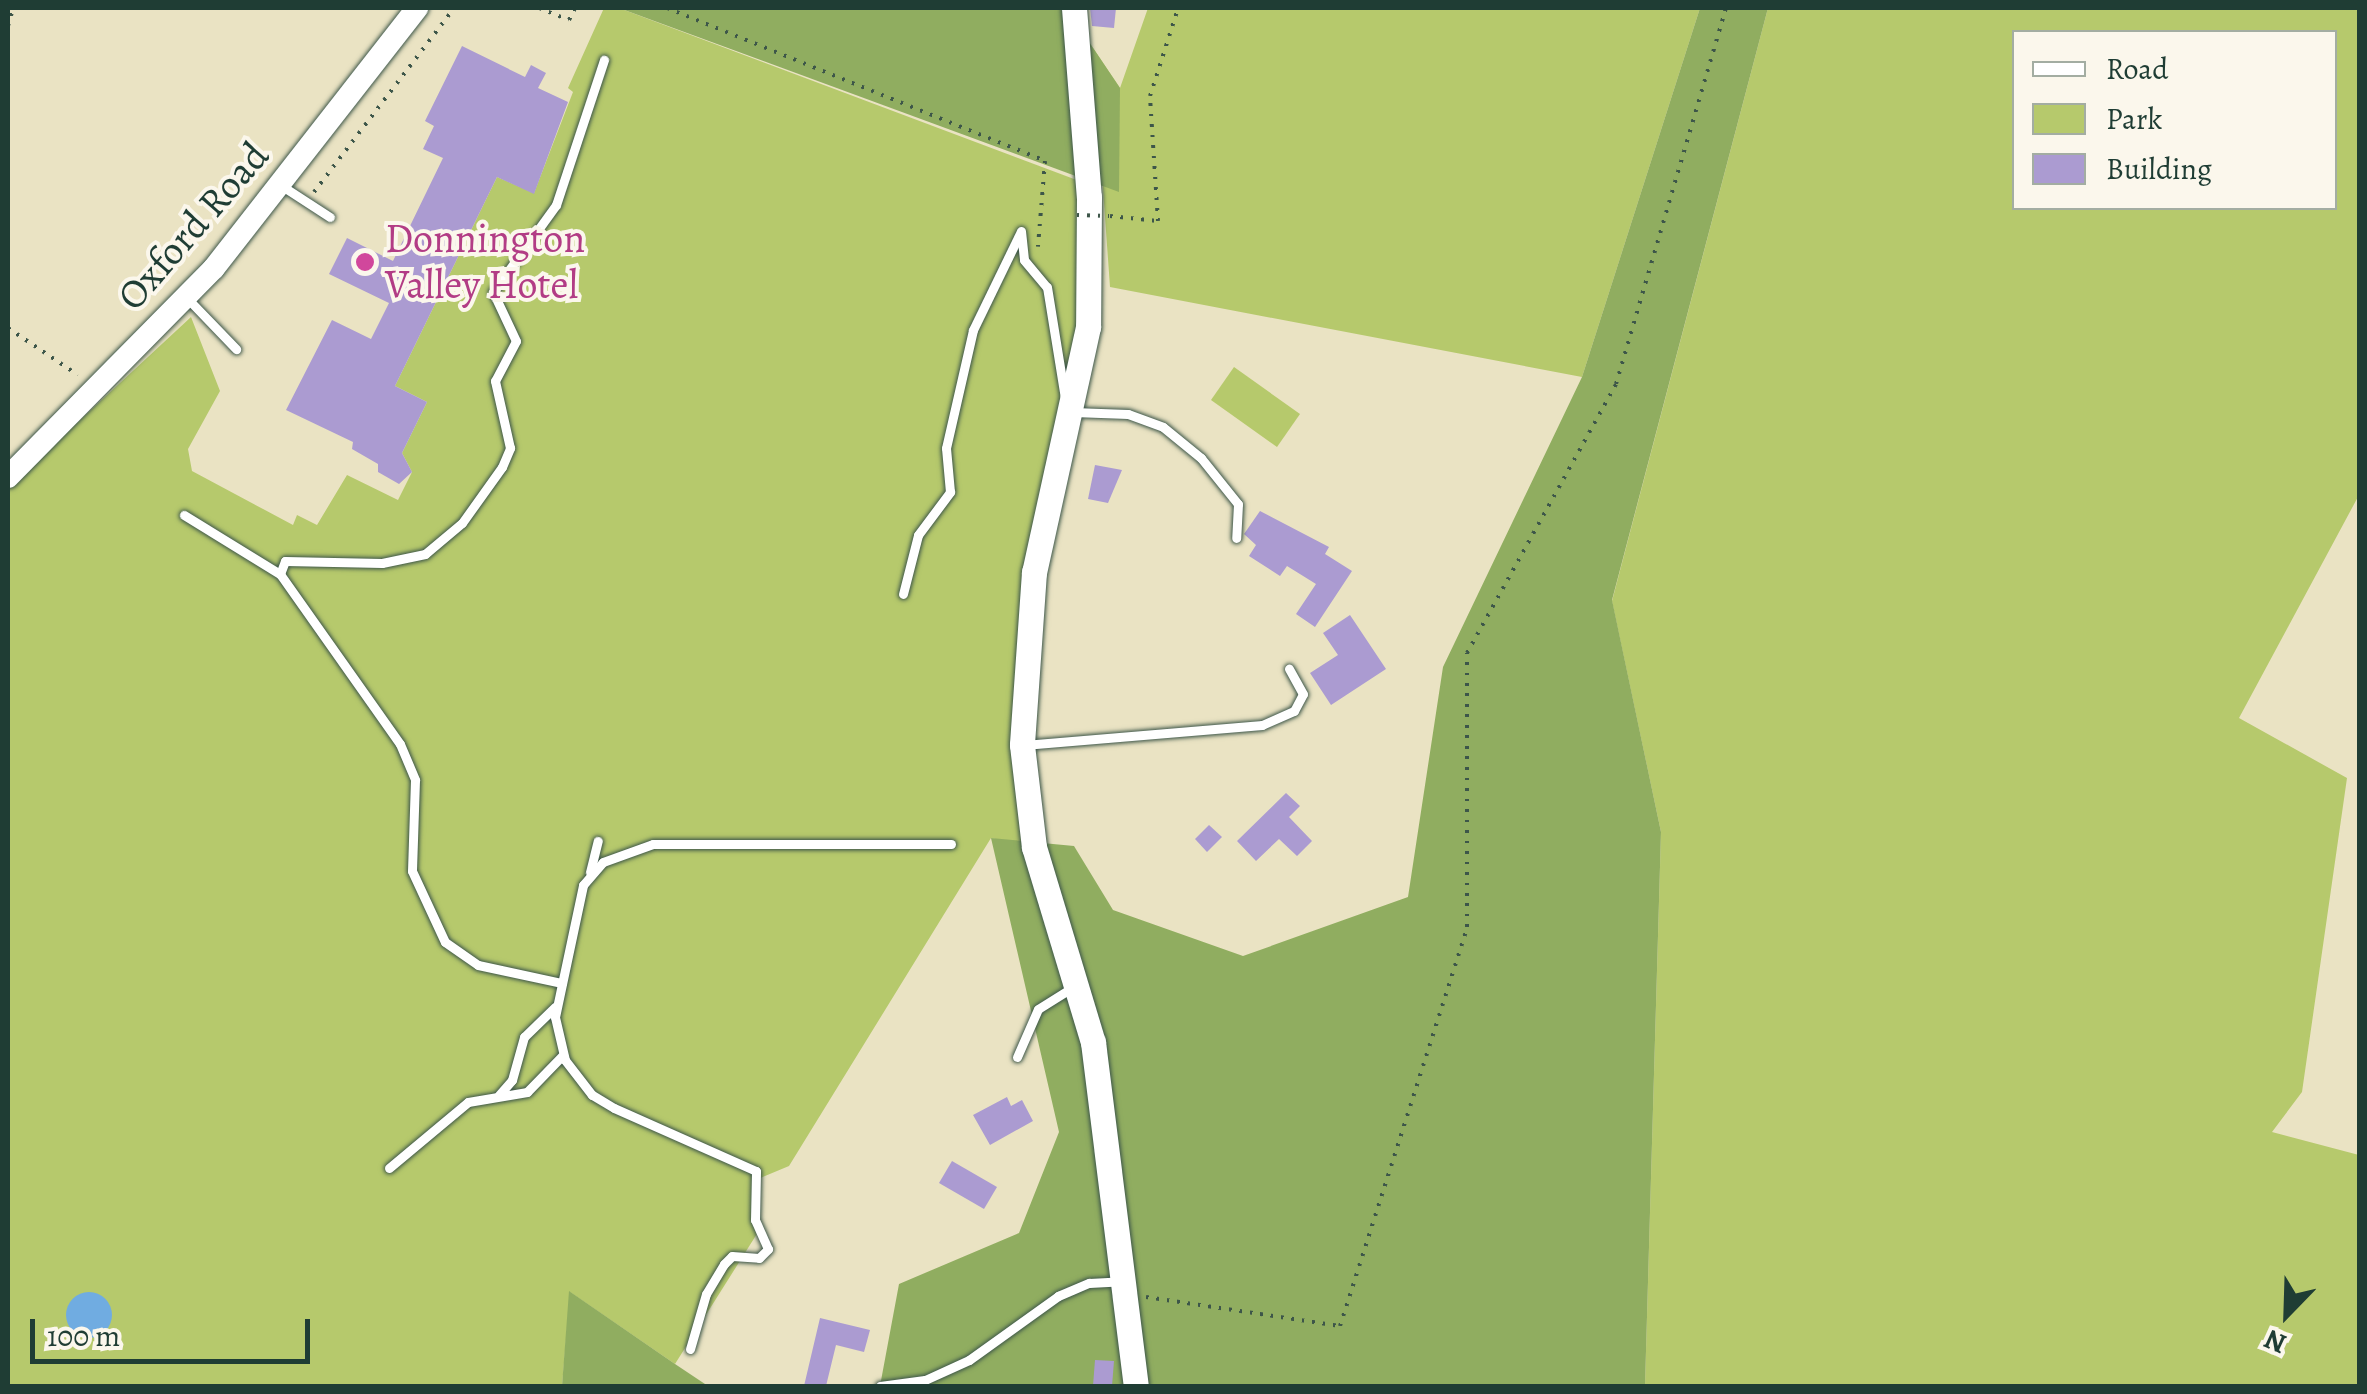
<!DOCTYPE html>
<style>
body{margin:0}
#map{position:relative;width:2367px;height:1394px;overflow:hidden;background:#eae3c3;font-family:Alegreya,serif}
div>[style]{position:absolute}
.green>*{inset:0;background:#b6c96c}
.forest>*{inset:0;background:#90ad60}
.water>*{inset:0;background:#70ace1}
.round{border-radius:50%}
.building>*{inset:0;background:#ab9bd1}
.path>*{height:4px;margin-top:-2px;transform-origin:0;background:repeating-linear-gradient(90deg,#3d5649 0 2.5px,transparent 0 10.5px)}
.roads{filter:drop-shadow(0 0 2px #3d5649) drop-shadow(0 0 2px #3d5649)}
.service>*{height:9px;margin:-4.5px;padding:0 4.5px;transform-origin:4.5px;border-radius:4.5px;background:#fff}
.tertiary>*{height:22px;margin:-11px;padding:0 11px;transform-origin:11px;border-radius:11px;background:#fff}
.secondary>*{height:25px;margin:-12.5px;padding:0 12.5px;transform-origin:12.5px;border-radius:12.5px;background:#fff}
.path-bridge>*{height:4px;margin-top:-2px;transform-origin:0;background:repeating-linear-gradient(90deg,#3d5649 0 2.5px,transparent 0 10.5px)}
.dots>*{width:28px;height:28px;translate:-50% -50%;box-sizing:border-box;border:5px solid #fbf7ec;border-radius:50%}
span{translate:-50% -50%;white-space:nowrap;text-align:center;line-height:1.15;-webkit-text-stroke:8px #fbf7ec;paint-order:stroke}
.street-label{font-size:40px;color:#1f3d34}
.hotel-label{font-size:40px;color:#b23c85}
.left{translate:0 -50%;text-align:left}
.frame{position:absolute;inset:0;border:10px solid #1f3d34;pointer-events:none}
.legend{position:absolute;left:2012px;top:30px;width:325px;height:180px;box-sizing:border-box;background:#fbf7ec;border:2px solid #a3ada2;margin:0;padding:12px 18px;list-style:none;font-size:30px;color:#1f3d34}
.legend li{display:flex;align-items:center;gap:20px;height:50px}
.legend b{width:50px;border:2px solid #a3ada2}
.north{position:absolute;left:2237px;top:1264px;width:100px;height:100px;-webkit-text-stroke:8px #fbf7ec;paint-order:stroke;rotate:203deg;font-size:28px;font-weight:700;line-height:40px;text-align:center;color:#1f3d34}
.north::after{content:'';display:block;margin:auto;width:35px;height:45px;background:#1f3d34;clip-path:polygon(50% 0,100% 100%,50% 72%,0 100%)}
.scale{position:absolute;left:30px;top:1319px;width:280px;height:45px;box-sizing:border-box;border:5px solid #1f3d34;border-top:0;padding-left:12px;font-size:30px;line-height:35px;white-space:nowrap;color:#1f3d34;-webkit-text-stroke:8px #fbf7ec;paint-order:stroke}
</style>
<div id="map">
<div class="green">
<i style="clip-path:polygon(604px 8px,619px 8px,1082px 182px,1090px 287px,1030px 597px,1034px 847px,991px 838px,789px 1166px,758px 1179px,760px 1229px,675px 1364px,570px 1292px,562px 1386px,8px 1386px,8px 487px,191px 317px,220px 391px,188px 449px,192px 471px,293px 525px,297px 515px,317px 525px,347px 475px,398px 500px,412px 472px,402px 453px,427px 402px,395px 386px,497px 177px,534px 193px,573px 92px,568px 88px)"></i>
<i style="clip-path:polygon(1148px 8px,1700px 8px,1582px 377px,1110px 287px,1093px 48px,1120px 88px)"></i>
<i style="clip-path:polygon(evenodd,1768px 8px,2359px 8px,2359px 495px,2239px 718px,2347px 778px,2302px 1092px,2272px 1132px,2359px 1155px,2359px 1386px,1645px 1386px,1661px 832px,1612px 601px,1768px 8px,2014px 32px,2334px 32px,2334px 208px,2014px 208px,2014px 32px)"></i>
<i style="clip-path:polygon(1234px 367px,1300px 414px,1277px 447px,1211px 400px)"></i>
</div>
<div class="forest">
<i style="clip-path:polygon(619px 8px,1057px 8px,1071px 15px,1120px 88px,1119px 192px)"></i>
<i style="clip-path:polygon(1700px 8px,1768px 8px,1612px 600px,1661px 832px,1645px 1386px,880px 1386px,899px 1284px,1019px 1233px,1059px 1132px,991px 838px,1074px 846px,1113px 910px,1243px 956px,1408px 897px,1443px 667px,1582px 377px)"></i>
<i style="clip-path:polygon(569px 1291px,675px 1364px,708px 1386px,562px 1386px)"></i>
</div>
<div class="water">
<i class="round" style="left:66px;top:1292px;width:46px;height:46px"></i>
</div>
<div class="building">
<i style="clip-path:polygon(1090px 8px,1116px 8px,1114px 28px,1092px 26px)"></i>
<i style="clip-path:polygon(462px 46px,525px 77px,531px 65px,546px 73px,538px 88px,568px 102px,534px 194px,497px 177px,395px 386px,427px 402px,402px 453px,412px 472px,399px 484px,378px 472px,378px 464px,352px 449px,353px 442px,286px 410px,332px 320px,371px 339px,389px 303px,329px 274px,347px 238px,393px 261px,443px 158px,423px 149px,434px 126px,425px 121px)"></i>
<i style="clip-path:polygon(1095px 465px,1122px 470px,1108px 503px,1088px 499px)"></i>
<i style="clip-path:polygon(1260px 511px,1329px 547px,1325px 554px,1352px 571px,1315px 627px,1296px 614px,1316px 584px,1287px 566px,1280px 576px,1249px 556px,1256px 545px,1244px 534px)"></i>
<i style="clip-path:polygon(1350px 615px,1386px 669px,1331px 705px,1310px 673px,1338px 655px,1323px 633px)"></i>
<i style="clip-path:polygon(1286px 793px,1300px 806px,1289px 817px,1312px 841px,1297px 856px,1279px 839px,1256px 861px,1237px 841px)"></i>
<i style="clip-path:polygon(1209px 825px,1222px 837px,1207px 852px,1195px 839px)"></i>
<i style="clip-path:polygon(1007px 1097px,1011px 1106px,1022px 1100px,1033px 1121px,990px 1145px,973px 1115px)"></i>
<i style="clip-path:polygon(952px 1161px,997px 1187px,984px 1209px,939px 1183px)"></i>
<i style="clip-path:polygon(820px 1318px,870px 1330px,864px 1352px,836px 1345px,826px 1386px,804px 1386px)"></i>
<i style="clip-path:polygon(1095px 1360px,1114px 1361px,1112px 1386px,1093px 1386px)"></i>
</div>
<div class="path">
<i style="left:539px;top:8px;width:32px;rotate:22deg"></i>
<i style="left:569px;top:20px;width:13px;rotate:-63deg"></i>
<i style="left:667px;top:8px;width:408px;rotate:22deg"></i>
<i style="left:1045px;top:161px;width:86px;rotate:94.7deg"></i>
<i style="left:8px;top:26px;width:19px;rotate:-74deg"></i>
<i style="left:314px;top:192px;width:231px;rotate:-52.7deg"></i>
<i style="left:1110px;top:216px;width:48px;rotate:5.9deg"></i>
<i style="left:1158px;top:221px;width:125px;rotate:-93.7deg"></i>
<i style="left:1150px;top:96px;width:92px;rotate:-72.3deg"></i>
<i style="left:8px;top:328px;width:84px;rotate:33.9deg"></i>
<i style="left:1146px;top:1297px;width:196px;rotate:8.5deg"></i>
<i style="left:1340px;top:1326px;width:419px;rotate:-72.3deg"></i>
<i style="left:1467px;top:927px;width:274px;rotate:-90deg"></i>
<i style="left:1467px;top:653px;width:308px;rotate:-61deg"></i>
<i style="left:1616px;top:384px;width:392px;rotate:-73.7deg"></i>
</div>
<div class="roads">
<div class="service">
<i style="left:282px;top:186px;width:57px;rotate:32.9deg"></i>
<i style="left:1021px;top:231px;width:29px;rotate:84deg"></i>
<i style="left:1024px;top:260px;width:35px;rotate:50deg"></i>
<i style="left:1047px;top:287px;width:119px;rotate:80.8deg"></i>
<i style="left:1066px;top:404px;width:11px;rotate:49deg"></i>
<i style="left:1073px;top:412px;width:55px;rotate:2.1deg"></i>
<i style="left:1128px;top:414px;width:37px;rotate:20deg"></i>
<i style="left:1163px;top:427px;width:49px;rotate:39.2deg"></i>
<i style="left:1201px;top:458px;width:59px;rotate:51.2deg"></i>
<i style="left:1238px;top:504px;width:34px;rotate:93deg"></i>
<i style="left:187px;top:298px;width:71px;rotate:46.1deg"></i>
<i style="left:184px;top:515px;width:113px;rotate:31.6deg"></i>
<i style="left:280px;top:574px;width:208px;rotate:54.8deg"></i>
<i style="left:400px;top:744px;width:39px;rotate:67deg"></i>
<i style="left:415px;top:780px;width:91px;rotate:91.9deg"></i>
<i style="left:412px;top:871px;width:78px;rotate:65.1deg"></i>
<i style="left:445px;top:942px;width:40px;rotate:34.9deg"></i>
<i style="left:478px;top:965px;width:86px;rotate:12.1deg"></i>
<i style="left:280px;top:574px;width:14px;rotate:-69deg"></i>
<i style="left:285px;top:561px;width:97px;rotate:1.2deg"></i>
<i style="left:382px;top:563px;width:44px;rotate:-11.8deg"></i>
<i style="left:425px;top:554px;width:48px;rotate:-40deg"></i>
<i style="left:462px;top:523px;width:69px;rotate:-54.5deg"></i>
<i style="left:502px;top:467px;width:21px;rotate:-67deg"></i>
<i style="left:510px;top:448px;width:69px;rotate:-102.6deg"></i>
<i style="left:495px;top:381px;width:45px;rotate:-62.3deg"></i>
<i style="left:516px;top:341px;width:54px;rotate:-115.1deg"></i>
<i style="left:493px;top:292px;width:107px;rotate:-54.1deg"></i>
<i style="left:556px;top:205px;width:153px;rotate:-71.7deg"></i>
<i style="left:903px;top:594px;width:61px;rotate:-75.7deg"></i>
<i style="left:918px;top:535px;width:54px;rotate:-53.3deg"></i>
<i style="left:950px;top:492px;width:44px;rotate:-95.2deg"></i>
<i style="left:946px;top:448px;width:121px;rotate:-77.1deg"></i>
<i style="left:973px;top:330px;width:108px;rotate:-64.1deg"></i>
<i style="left:1024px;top:745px;width:239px;rotate:-4.8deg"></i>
<i style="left:1262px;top:725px;width:35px;rotate:-24deg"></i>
<i style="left:1294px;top:711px;width:19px;rotate:-62deg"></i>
<i style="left:1303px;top:694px;width:29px;rotate:-119deg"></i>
<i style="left:590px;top:872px;width:32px;rotate:-76deg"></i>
<i style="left:1017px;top:1057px;width:52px;rotate:-66.4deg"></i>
<i style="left:1038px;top:1009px;width:40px;rotate:-32deg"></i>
<i style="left:499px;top:1095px;width:20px;rotate:-49deg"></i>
<i style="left:512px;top:1080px;width:45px;rotate:-74.4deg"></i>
<i style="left:524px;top:1037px;width:43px;rotate:-44.1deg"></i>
<i style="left:389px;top:1168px;width:103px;rotate:-39.9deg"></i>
<i style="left:468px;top:1102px;width:60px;rotate:-9.6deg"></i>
<i style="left:527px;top:1092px;width:52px;rotate:-45.8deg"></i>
<i style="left:690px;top:1349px;width:57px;rotate:-73.8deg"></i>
<i style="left:706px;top:1294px;width:35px;rotate:-59deg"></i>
<i style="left:724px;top:1264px;width:11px;rotate:-45deg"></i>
<i style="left:732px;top:1256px;width:27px;rotate:4deg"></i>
<i style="left:759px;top:1258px;width:13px;rotate:-45deg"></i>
<i style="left:768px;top:1249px;width:32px;rotate:-114deg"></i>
<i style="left:755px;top:1220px;width:49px;rotate:-88.8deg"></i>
<i style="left:756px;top:1171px;width:155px;rotate:-156.1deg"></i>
<i style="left:614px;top:1108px;width:26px;rotate:-149deg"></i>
<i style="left:592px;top:1095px;width:44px;rotate:-127.6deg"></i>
<i style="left:565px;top:1060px;width:44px;rotate:-103.1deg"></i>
<i style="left:555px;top:1017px;width:135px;rotate:-78deg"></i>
<i style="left:583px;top:885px;width:30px;rotate:-49deg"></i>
<i style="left:603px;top:862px;width:53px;rotate:-19.8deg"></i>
<i style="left:653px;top:844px;width:298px"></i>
<i style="left:880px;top:1386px;width:45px;rotate:-7.6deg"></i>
<i style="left:925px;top:1380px;width:48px;rotate:-24.4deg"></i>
<i style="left:969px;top:1360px;width:110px;rotate:-35.7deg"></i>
<i style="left:1058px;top:1296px;width:34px;rotate:-23deg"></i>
<i style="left:1089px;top:1283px;width:33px;rotate:-3deg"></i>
</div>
<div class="tertiary">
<i style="left:8px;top:477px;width:293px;rotate:-45.4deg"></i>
<i style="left:214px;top:268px;width:330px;rotate:-52deg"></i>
</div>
<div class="secondary">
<i style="left:1074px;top:8px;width:190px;rotate:85.5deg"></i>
<i style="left:1089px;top:197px;width:130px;rotate:90.4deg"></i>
<i style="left:1088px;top:327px;width:251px;rotate:102.4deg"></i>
<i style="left:1034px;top:572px;width:173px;rotate:94deg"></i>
<i style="left:1022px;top:745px;width:103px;rotate:83.3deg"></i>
<i style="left:1034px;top:847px;width:204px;rotate:73.2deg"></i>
<i style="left:1093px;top:1042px;width:347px;rotate:82.9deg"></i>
</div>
</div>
<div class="path-bridge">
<i style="left:1077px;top:215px;width:32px;rotate:2deg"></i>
</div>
<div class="dots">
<i style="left:365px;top:262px;background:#d1479c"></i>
</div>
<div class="street-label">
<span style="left:193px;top:226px;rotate:-49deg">Oxford Road</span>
</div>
<div class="hotel-label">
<span class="left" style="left:385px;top:262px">Donnington<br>Valley Hotel</span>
</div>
<div class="frame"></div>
<ul class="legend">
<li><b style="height:12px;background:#fff"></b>Road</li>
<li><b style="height:28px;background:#b6c96c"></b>Park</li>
<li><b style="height:28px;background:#ab9bd1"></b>Building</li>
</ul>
<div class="north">N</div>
<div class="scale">100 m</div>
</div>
